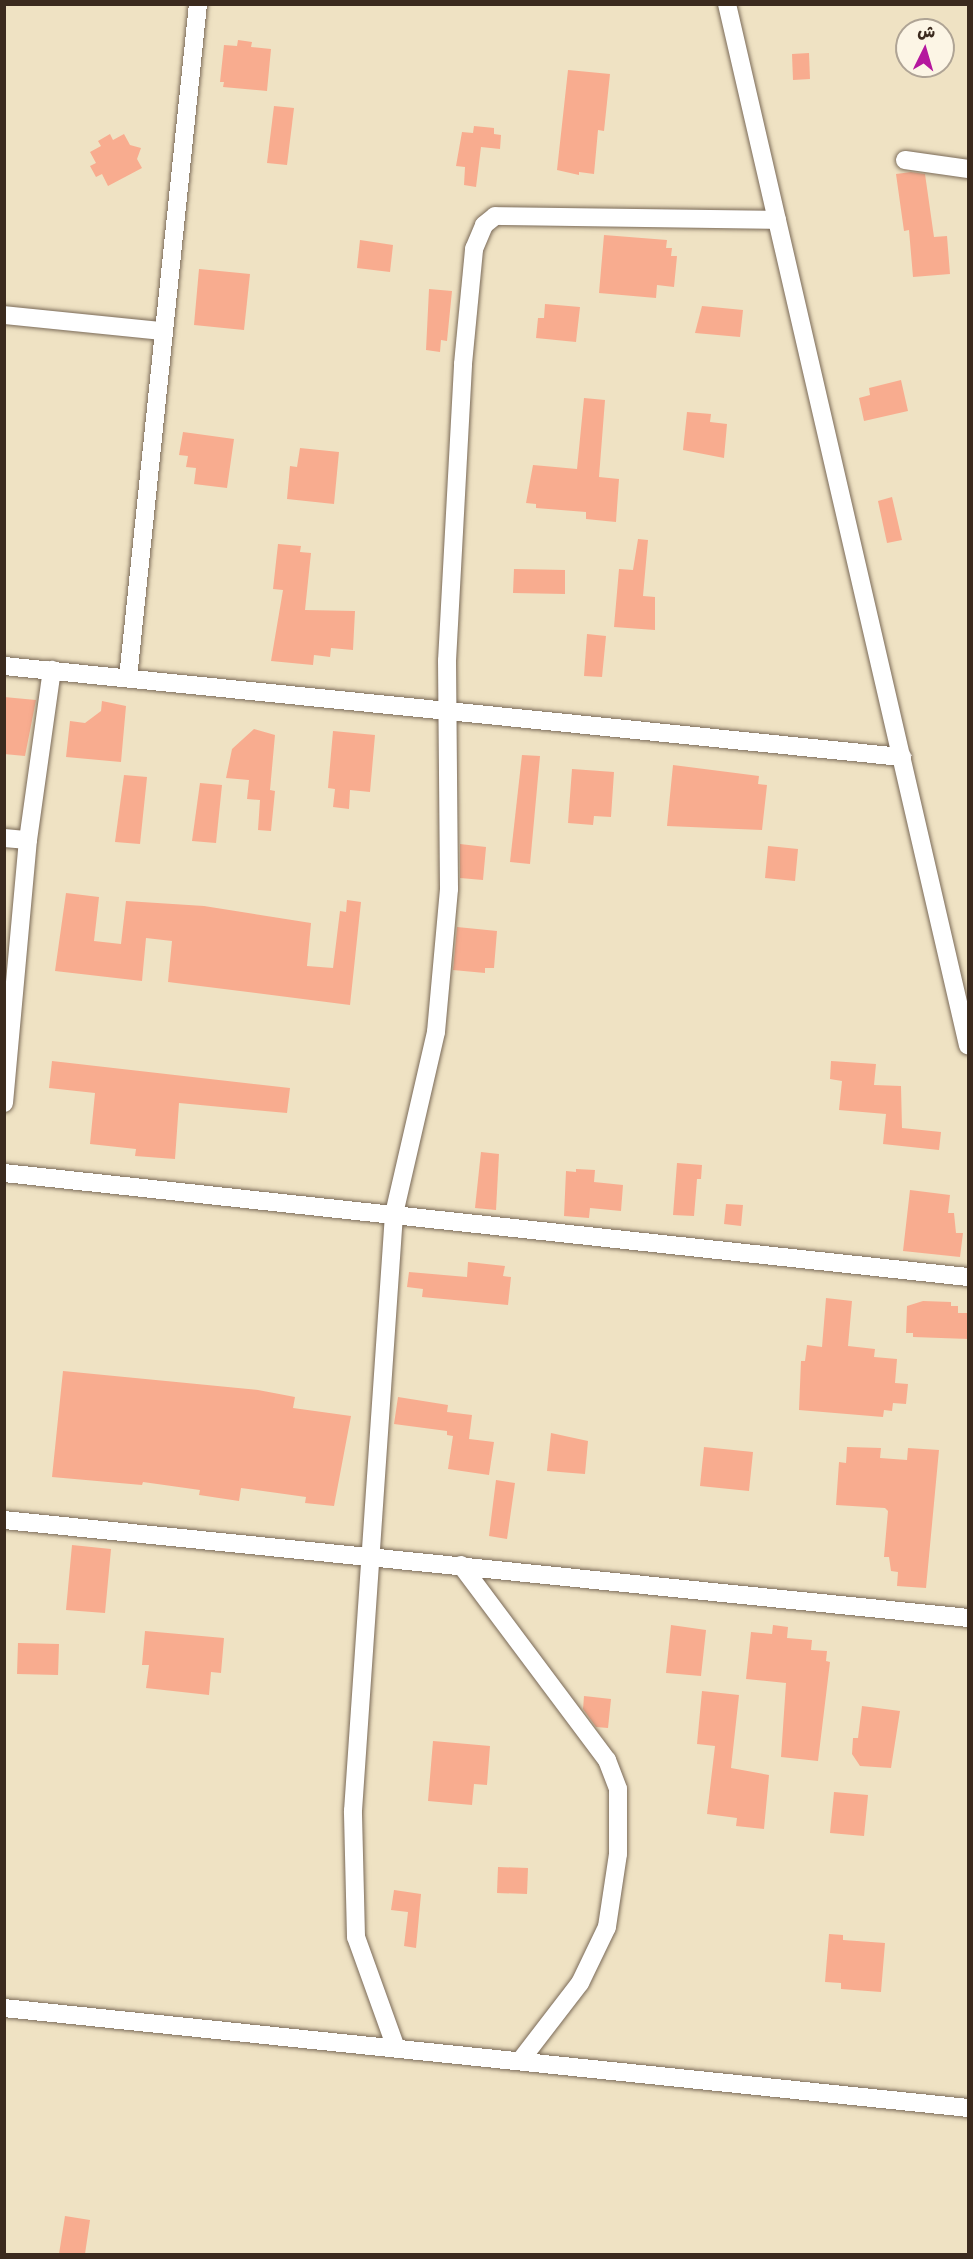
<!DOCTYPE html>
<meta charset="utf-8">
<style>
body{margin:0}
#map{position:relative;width:973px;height:2259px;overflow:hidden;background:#efe2c3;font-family:Caveat,"Playpen Sans Arabic",sans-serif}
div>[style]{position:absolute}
.building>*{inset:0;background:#f8ac8f}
.roads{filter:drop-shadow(0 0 2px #7a6a58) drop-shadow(0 0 2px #7a6a58)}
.minor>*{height:18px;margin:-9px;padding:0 9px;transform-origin:9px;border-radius:9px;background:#fff}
span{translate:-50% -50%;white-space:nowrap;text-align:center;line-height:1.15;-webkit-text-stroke:4.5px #fcf5e5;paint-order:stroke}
.frame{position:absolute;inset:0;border:6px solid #3b2a1e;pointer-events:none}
.north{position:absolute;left:895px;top:18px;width:60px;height:60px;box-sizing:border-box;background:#fcf5e5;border:2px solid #afa495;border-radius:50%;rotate:5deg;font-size:16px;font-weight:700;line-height:24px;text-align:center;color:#3b2a1e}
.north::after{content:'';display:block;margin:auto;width:21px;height:27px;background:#b5179e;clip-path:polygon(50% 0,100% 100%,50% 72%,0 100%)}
</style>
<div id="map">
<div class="building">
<i style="clip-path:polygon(238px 40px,252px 42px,251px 47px,271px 49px,267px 91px,223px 87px,224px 82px,220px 82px,224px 45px,237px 46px)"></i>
<i style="clip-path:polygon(809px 53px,810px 79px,793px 80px,792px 54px)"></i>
<i style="clip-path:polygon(568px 70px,610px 74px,604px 131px,598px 130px,594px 174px,579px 172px,579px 175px,557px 170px)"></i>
<i style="clip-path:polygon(274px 106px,294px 108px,287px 165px,267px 163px)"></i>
<i style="clip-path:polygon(474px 126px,494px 128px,494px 134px,501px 135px,500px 149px,481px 147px,476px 187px,464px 185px,465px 167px,456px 166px,462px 132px,473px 133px)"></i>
<i style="clip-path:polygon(110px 134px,113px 140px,124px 134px,130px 145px,141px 148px,137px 159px,142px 168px,108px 186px,102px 174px,96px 177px,90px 166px,96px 163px,90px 152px,101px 146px,98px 141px)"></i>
<i style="clip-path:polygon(911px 172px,925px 174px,934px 237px,947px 236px,950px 274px,913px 277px,909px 230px,904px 231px,896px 174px)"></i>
<i style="clip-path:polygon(604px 235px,667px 240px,666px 248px,672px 248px,671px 256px,677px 256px,674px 287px,657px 285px,656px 298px,599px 293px)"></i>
<i style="clip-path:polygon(360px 240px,393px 245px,390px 272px,357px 268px)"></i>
<i style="clip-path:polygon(199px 269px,250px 274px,244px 330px,194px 325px)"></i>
<i style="clip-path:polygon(429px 289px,452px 291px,447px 341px,441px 340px,440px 352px,426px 350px)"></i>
<i style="clip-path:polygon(545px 304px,580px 307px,576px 342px,536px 338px,538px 318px,544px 318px)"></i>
<i style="clip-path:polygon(702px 306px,743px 310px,740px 337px,695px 333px)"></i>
<i style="clip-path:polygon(901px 380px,908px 411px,864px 421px,859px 398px,870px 395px,869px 388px)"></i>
<i style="clip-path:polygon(584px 398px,605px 400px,599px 477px,619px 479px,616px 522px,586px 519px,586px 512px,536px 508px,536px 504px,526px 503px,533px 465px,577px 469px)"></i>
<i style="clip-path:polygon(687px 412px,711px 414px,710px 422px,727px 424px,724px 458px,683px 450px)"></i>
<i style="clip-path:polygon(183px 432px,234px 439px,227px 488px,194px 484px,196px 468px,186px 467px,188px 456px,179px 455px)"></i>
<i style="clip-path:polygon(300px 448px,339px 452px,334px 504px,287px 499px,290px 466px,297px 467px)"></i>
<i style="clip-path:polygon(892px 497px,902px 540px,887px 543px,878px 501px)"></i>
<i style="clip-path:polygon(638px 539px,648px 540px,643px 596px,655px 597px,655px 630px,614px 627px,619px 569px,633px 570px)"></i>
<i style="clip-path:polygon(278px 544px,301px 546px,300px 552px,311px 553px,305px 610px,355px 611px,353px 650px,331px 648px,330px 657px,314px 655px,313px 665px,271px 661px,283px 590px,273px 589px)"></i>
<i style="clip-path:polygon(514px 569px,565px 570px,565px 594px,513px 593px)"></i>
<i style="clip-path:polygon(587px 634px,606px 636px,602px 677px,584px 676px)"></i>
<i style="clip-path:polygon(4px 697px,36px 700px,25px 756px,4px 754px)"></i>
<i style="clip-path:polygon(102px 701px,126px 706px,121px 762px,66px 757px,70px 721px,85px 723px,101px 711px)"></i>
<i style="clip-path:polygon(254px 729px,275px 735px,270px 790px,275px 791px,271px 831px,258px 830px,260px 800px,247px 799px,249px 780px,226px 778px,232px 749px)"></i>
<i style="clip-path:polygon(333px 731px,375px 735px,370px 792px,350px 790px,349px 809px,333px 807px,335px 789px,328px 788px)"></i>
<i style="clip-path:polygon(522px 755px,540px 756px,530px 864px,510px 862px)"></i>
<i style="clip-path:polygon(673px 765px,759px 776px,758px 784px,767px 785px,762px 830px,667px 826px)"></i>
<i style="clip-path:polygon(572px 769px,614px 772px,611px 817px,594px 816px,593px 825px,568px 823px)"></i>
<i style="clip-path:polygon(124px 775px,147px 777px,140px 844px,115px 842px)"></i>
<i style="clip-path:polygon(200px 783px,222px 785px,216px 843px,192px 841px)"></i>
<i style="clip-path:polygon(460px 844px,486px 847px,483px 880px,460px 878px)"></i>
<i style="clip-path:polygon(768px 846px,798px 849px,795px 881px,765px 878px)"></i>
<i style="clip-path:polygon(66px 893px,99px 897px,94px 941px,121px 944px,126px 901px,204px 906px,311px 923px,307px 966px,333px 968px,340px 911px,346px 912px,347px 900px,361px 902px,350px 1005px,168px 982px,172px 941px,146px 938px,142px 981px,55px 971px)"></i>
<i style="clip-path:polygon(457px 927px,497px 931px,494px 968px,485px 968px,485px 973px,453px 970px)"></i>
<i style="clip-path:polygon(52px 1061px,290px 1088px,287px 1113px,179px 1103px,175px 1159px,135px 1156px,136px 1149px,90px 1144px,95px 1093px,49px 1088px)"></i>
<i style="clip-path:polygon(831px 1061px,876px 1064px,874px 1085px,901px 1086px,902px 1128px,941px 1132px,939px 1150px,883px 1144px,886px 1114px,839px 1110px,842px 1081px,830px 1079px)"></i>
<i style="clip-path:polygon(481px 1152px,499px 1154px,496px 1210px,475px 1208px)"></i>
<i style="clip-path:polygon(677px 1163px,702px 1165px,701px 1179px,697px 1179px,694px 1216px,673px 1215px)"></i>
<i style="clip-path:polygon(576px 1169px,595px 1170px,594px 1182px,623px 1185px,621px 1211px,590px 1208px,589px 1218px,564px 1216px,566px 1171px,576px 1172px)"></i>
<i style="clip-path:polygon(910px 1190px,950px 1195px,948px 1213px,954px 1213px,956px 1233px,963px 1233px,960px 1257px,903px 1251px)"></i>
<i style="clip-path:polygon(726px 1204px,743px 1205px,741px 1226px,724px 1224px)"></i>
<i style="clip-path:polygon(468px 1262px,505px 1266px,503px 1276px,511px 1277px,508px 1305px,422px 1297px,423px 1289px,407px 1287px,409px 1272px,467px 1277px)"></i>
<i style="clip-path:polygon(826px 1298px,852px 1301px,848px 1346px,875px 1349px,874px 1357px,897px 1359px,895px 1383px,908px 1384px,906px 1404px,893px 1403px,892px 1411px,884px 1410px,883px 1417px,799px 1410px,801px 1361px,805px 1361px,807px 1345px,822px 1347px)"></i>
<i style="clip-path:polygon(923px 1301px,951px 1302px,951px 1306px,958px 1306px,958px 1313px,968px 1313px,969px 1339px,913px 1337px,913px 1333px,906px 1333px,907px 1306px)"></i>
<i style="clip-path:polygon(63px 1371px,258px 1390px,295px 1397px,293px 1408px,351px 1416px,334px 1506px,305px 1503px,306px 1497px,241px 1488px,239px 1501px,199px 1495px,200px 1490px,143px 1482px,142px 1485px,52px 1477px)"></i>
<i style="clip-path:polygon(398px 1397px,448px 1405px,447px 1412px,472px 1415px,469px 1439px,494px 1442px,489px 1475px,448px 1469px,453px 1436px,447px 1435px,447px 1431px,394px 1424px)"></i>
<i style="clip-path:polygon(551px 1433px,588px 1441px,585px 1474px,547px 1471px)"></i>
<i style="clip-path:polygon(704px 1447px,753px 1452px,749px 1491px,700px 1486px)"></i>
<i style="clip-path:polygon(847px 1447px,881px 1448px,880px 1458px,907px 1460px,908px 1448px,939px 1450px,926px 1588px,897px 1586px,898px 1572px,891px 1571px,889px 1557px,884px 1557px,888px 1511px,885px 1508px,836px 1505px,839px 1462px,846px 1463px)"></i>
<i style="clip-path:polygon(496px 1480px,515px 1483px,507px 1539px,489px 1536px)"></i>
<i style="clip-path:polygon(72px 1545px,111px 1549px,105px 1613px,66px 1610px)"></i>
<i style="clip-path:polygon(671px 1625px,706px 1630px,701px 1676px,666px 1673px)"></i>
<i style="clip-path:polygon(773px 1625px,788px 1627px,787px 1638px,812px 1640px,811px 1650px,827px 1651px,826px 1661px,830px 1662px,818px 1761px,781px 1757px,786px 1683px,746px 1679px,751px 1632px,772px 1634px)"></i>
<i style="clip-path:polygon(145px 1631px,224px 1638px,221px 1673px,211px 1672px,209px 1695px,146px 1688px,149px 1665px,142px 1665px)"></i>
<i style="clip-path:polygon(18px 1643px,59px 1644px,58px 1675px,17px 1674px)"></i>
<i style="clip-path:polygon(702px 1691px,739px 1695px,731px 1768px,769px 1775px,764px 1829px,736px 1826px,737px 1818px,707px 1814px,715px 1746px,697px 1744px)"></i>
<i style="clip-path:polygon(584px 1696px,611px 1699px,608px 1728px,596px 1727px,583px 1709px)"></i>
<i style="clip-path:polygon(862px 1706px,900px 1711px,891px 1768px,860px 1766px,852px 1754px,853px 1738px,858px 1738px)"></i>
<i style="clip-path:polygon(433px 1741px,490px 1746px,487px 1785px,474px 1784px,472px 1805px,428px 1801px)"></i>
<i style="clip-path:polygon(834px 1792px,868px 1795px,864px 1836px,830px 1833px)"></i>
<i style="clip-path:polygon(498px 1867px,528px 1868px,527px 1894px,497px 1893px)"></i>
<i style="clip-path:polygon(394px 1890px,421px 1894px,416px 1948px,404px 1946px,408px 1912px,391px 1910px)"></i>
<i style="clip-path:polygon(829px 1934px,843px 1935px,843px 1940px,885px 1943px,881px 1992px,841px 1989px,841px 1983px,825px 1982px)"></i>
<i style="clip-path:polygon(65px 2216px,90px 2220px,85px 2254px,59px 2254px)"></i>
</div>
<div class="roads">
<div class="minor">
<i style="left:727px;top:4px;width:1069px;rotate:76.97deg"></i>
<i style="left:905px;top:160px;width:64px;rotate:8.1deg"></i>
<i style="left:4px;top:315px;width:158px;rotate:5.8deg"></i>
<i style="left:4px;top:666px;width:903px;rotate:5.79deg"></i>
<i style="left:128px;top:678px;width:678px;rotate:-84.07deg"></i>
<i style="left:4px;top:838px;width:24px;rotate:5deg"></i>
<i style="left:4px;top:1103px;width:264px;rotate:-84.8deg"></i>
<i style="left:28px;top:840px;width:172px;rotate:-82deg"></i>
<i style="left:4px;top:1173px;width:970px;rotate:6.16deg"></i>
<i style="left:4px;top:1520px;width:969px;rotate:5.8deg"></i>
<i style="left:461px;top:1565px;width:244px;rotate:53.2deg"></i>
<i style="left:607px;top:1760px;width:31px;rotate:69deg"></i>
<i style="left:618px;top:1789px;width:65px;rotate:90deg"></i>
<i style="left:618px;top:1854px;width:74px;rotate:98.6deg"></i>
<i style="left:607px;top:1927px;width:62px;rotate:115.7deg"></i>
<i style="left:580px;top:1983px;width:98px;rotate:127.6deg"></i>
<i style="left:4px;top:2008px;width:969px;rotate:5.92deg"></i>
<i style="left:396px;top:2048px;width:118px;rotate:-109.8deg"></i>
<i style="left:356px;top:1937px;width:126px;rotate:-91.4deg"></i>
<i style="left:353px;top:1811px;width:598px;rotate:-86.07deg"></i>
<i style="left:394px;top:1214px;width:187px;rotate:-77deg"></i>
<i style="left:436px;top:1032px;width:144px;rotate:-84.8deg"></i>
<i style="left:449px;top:889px;width:228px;rotate:-90.5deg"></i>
<i style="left:447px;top:661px;width:297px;rotate:-86.9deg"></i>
<i style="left:463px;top:364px;width:116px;rotate:-84.5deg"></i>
<i style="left:474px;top:249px;width:26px;rotate:-67deg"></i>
<i style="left:484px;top:225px;width:14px;rotate:-39deg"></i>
<i style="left:495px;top:216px;width:282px;rotate:0.8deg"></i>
</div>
</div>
<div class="frame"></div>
<div class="north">ش</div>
</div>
